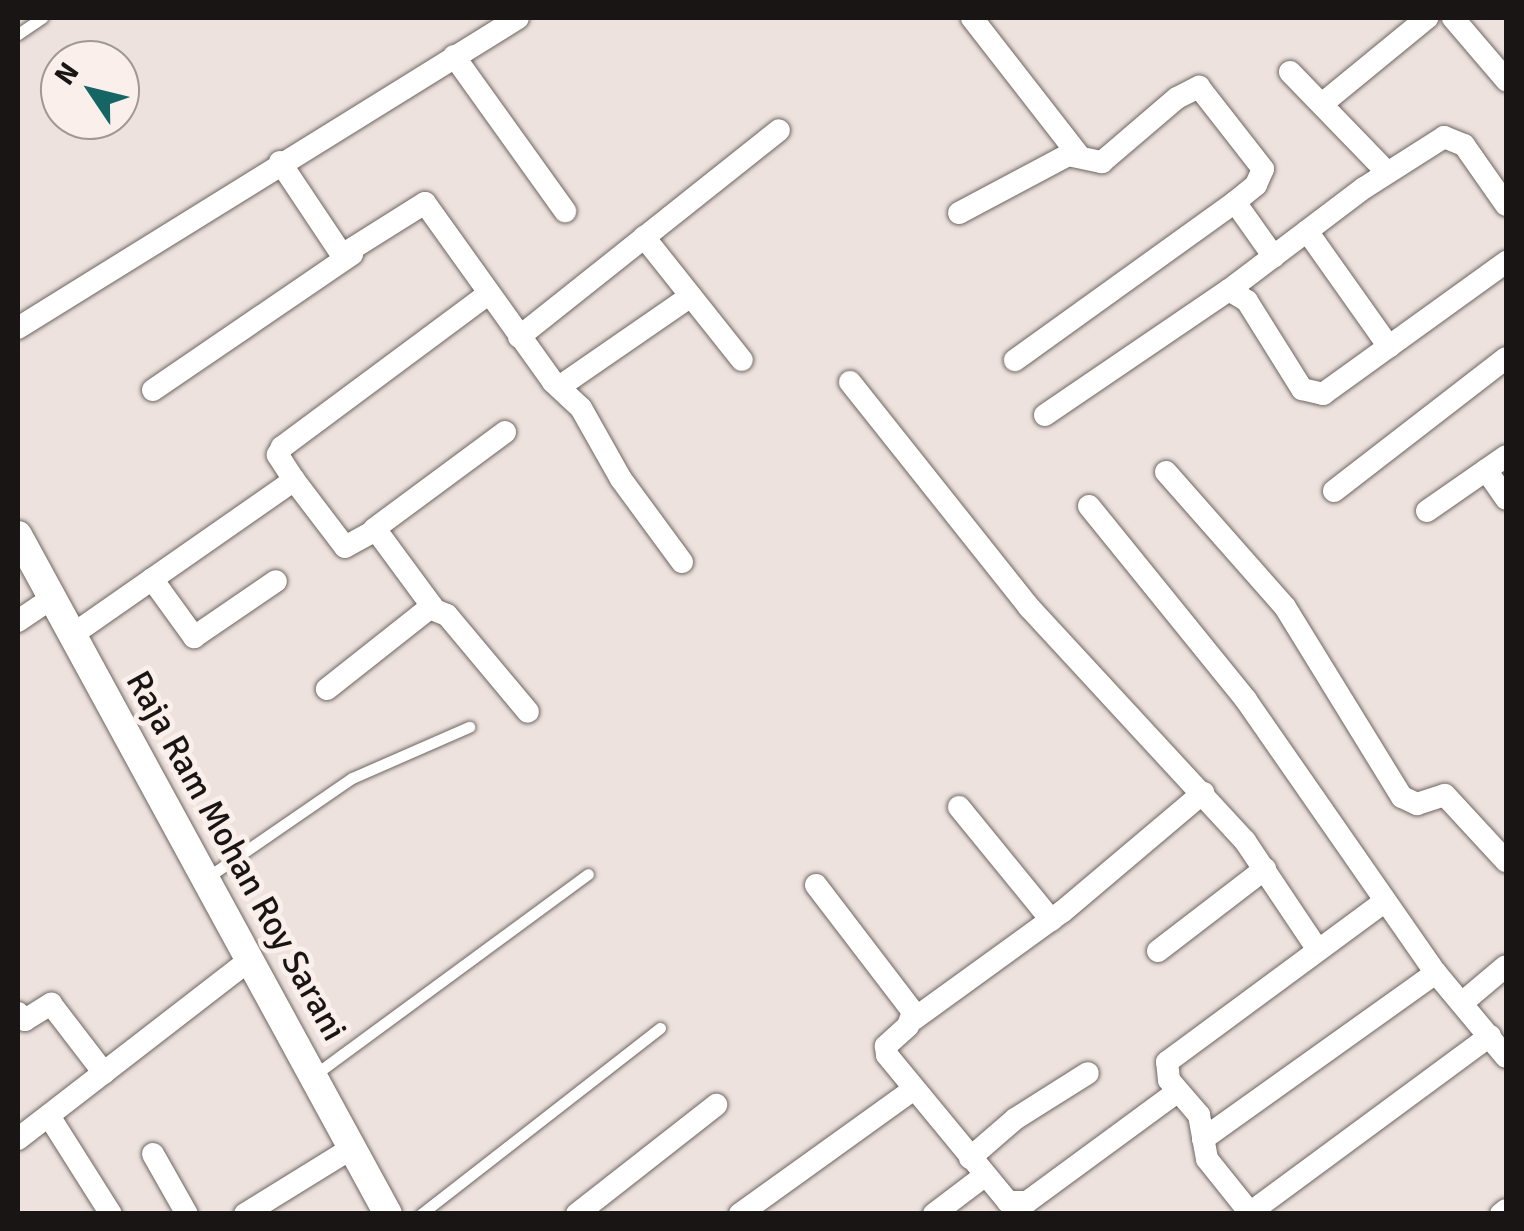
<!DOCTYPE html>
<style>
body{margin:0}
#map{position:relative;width:1524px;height:1231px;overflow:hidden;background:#ede2de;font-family:Signika,sans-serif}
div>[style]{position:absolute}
.roads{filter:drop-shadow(0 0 2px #6e6561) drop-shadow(0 0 2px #6e6561)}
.service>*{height:11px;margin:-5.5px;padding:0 5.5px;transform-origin:5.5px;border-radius:5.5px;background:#fff}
.minor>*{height:22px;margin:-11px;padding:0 11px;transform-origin:11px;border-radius:11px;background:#fff}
.tertiary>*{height:28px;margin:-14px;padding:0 14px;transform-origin:14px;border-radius:14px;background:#fff}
span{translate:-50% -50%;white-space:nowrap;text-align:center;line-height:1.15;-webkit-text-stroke:10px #faefeb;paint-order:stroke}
.street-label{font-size:35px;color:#191514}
.frame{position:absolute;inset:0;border:20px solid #191514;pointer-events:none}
.north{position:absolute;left:40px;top:40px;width:100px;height:100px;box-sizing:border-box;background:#faefeb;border:2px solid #a09895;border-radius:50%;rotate:305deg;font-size:28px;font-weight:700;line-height:40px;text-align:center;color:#191514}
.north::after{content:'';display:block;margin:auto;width:35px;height:45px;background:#166565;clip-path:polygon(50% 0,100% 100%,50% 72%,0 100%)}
</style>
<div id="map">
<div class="roads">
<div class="service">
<i style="left:18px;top:34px;width:29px;rotate:-34deg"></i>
<i style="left:205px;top:879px;width:178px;rotate:-34.5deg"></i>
<i style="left:352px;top:778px;width:128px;rotate:-23.6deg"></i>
<i style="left:313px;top:1076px;width:341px;rotate:-36.3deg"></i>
<i style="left:421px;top:1214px;width:303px;rotate:-37.9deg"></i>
</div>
<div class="minor">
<i style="left:972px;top:18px;width:171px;rotate:52.1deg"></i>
<i style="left:1453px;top:18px;width:82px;rotate:49.5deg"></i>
<i style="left:454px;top:56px;width:191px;rotate:54.4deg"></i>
<i style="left:1290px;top:72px;width:139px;rotate:45.9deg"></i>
<i style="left:1322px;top:104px;width:136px;rotate:-39.3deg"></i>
<i style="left:280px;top:162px;width:112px;rotate:56.3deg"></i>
<i style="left:342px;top:255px;width:98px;rotate:-32.1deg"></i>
<i style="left:425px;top:203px;width:220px;rotate:54.4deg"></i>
<i style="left:553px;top:382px;width:38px;rotate:43deg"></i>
<i style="left:581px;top:408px;width:81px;rotate:60.6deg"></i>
<i style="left:621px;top:479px;width:103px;rotate:53.7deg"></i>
<i style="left:1235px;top:202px;width:67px;rotate:54.7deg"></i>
<i style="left:959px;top:213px;width:123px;rotate:-28deg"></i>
<i style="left:1068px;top:155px;width:35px;rotate:12deg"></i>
<i style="left:1102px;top:162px;width:99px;rotate:-40.5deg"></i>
<i style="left:1177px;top:98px;width:25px;rotate:-27deg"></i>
<i style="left:1199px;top:87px;width:104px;rotate:52deg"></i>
<i style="left:1263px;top:169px;width:17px;rotate:114deg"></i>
<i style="left:1256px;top:185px;width:27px;rotate:141deg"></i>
<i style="left:1235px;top:202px;width:271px;rotate:144.3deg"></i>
<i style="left:1307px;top:231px;width:142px;rotate:54.7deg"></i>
<i style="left:644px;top:237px;width:157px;rotate:51.5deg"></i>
<i style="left:1229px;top:290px;width:169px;rotate:-37.1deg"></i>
<i style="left:1364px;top:188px;width:95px;rotate:-32.5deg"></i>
<i style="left:1444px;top:137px;width:22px;rotate:22deg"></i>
<i style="left:1464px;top:145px;width:73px;rotate:55deg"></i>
<i style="left:18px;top:328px;width:588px;rotate:-31.8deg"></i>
<i style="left:519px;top:337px;width:332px;rotate:-38.5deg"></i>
<i style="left:850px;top:382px;width:288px;rotate:51.5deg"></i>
<i style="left:1029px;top:607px;width:318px;rotate:47.3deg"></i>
<i style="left:1245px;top:841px;width:131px;rotate:56.2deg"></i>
<i style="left:559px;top:387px;width:160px;rotate:-34.6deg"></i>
<i style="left:153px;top:390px;width:241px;rotate:-34.3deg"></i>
<i style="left:1045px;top:415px;width:222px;rotate:-34.2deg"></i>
<i style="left:1229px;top:290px;width:21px;rotate:31deg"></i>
<i style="left:1247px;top:301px;width:104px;rotate:58deg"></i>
<i style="left:1302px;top:389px;width:22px;rotate:13deg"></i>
<i style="left:1323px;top:394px;width:226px;rotate:-35.8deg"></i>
<i style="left:1486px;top:470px;width:35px;rotate:55deg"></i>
<i style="left:1166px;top:472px;width:180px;rotate:48.6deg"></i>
<i style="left:1285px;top:607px;width:223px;rotate:58.4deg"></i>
<i style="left:1402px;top:797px;width:17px;rotate:25deg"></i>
<i style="left:1417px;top:804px;width:29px;rotate:-18deg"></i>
<i style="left:1445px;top:795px;width:90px;rotate:47.3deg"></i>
<i style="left:294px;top:480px;width:84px;rotate:52.7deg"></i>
<i style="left:345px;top:547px;width:35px;rotate:-29deg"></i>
<i style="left:376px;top:530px;width:94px;rotate:53.6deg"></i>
<i style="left:432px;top:606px;width:134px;rotate:141.7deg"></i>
<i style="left:1334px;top:491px;width:217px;rotate:-37.7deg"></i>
<i style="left:1089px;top:506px;width:250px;rotate:51deg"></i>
<i style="left:1246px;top:700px;width:333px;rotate:55.2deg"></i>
<i style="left:1436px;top:973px;width:109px;rotate:50.2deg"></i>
<i style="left:1427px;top:511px;width:96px;rotate:-34.8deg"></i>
<i style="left:374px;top:529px;width:163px;rotate:-36.5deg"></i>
<i style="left:152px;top:579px;width:72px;rotate:54.1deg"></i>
<i style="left:194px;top:637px;width:99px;rotate:-34.3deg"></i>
<i style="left:432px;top:609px;width:16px;rotate:22deg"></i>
<i style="left:447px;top:615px;width:126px;rotate:50.1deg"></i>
<i style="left:18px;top:621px;width:41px;rotate:-34.1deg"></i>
<i style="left:72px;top:635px;width:271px;rotate:-34.9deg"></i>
<i style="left:294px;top:480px;width:30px;rotate:-123deg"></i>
<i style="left:278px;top:455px;width:9px;rotate:-63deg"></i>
<i style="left:282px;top:447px;width:257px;rotate:-36.6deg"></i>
<i style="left:959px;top:807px;width:146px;rotate:50.8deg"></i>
<i style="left:816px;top:885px;width:160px;rotate:52.6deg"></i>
<i style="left:913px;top:1012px;width:15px;rotate:110deg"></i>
<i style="left:908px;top:1026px;width:30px;rotate:138deg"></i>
<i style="left:886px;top:1046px;width:9px;rotate:84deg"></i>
<i style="left:887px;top:1055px;width:190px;rotate:50.5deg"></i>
<i style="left:1008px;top:1202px;width:19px"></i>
<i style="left:1027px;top:1202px;width:187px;rotate:-36.3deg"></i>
<i style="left:1158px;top:951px;width:135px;rotate:-37.5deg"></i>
<i style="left:1462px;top:1003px;width:57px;rotate:-40.1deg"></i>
<i style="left:18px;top:1013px;width:10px;rotate:45deg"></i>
<i style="left:25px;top:1020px;width:31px;rotate:-32deg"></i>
<i style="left:51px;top:1004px;width:87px;rotate:52.5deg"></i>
<i style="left:914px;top:1019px;width:183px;rotate:-35.9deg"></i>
<i style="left:1062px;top:912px;width:185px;rotate:-40.2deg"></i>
<i style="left:49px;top:1116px;width:116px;rotate:57.7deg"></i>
<i style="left:18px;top:1139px;width:293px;rotate:-37.7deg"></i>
<i style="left:1203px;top:1139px;width:286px;rotate:-35.5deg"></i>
<i style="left:153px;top:1154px;width:69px;rotate:60.5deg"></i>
<i style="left:970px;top:1158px;width:60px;rotate:-40.9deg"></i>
<i style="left:1015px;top:1119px;width:86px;rotate:-32.2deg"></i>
<i style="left:1251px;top:1212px;width:297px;rotate:-36.4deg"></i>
<i style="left:245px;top:1214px;width:126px;rotate:-31.7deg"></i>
<i style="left:577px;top:1214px;width:177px;rotate:-38.1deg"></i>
<i style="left:740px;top:1214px;width:214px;rotate:-35.7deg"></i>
<i style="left:934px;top:1214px;width:63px;rotate:-37.2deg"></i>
<i style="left:1251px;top:1214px;width:70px;rotate:-128.7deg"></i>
<i style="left:1207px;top:1159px;width:45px;rotate:-100.3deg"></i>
<i style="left:1199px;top:1115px;width:46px;rotate:-130.6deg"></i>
<i style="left:1169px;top:1080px;width:18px;rotate:-96deg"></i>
<i style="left:1167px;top:1062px;width:271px;rotate:-36.4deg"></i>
<i style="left:1501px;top:1214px;width:6px;rotate:-39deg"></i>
</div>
<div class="tertiary">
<i style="left:18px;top:535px;width:773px;rotate:61.41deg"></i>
</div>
</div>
<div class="street-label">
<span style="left:236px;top:856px;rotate:61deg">Raja Ram Mohan Roy Sarani</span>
</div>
<div class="frame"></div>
<div class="north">N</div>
</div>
